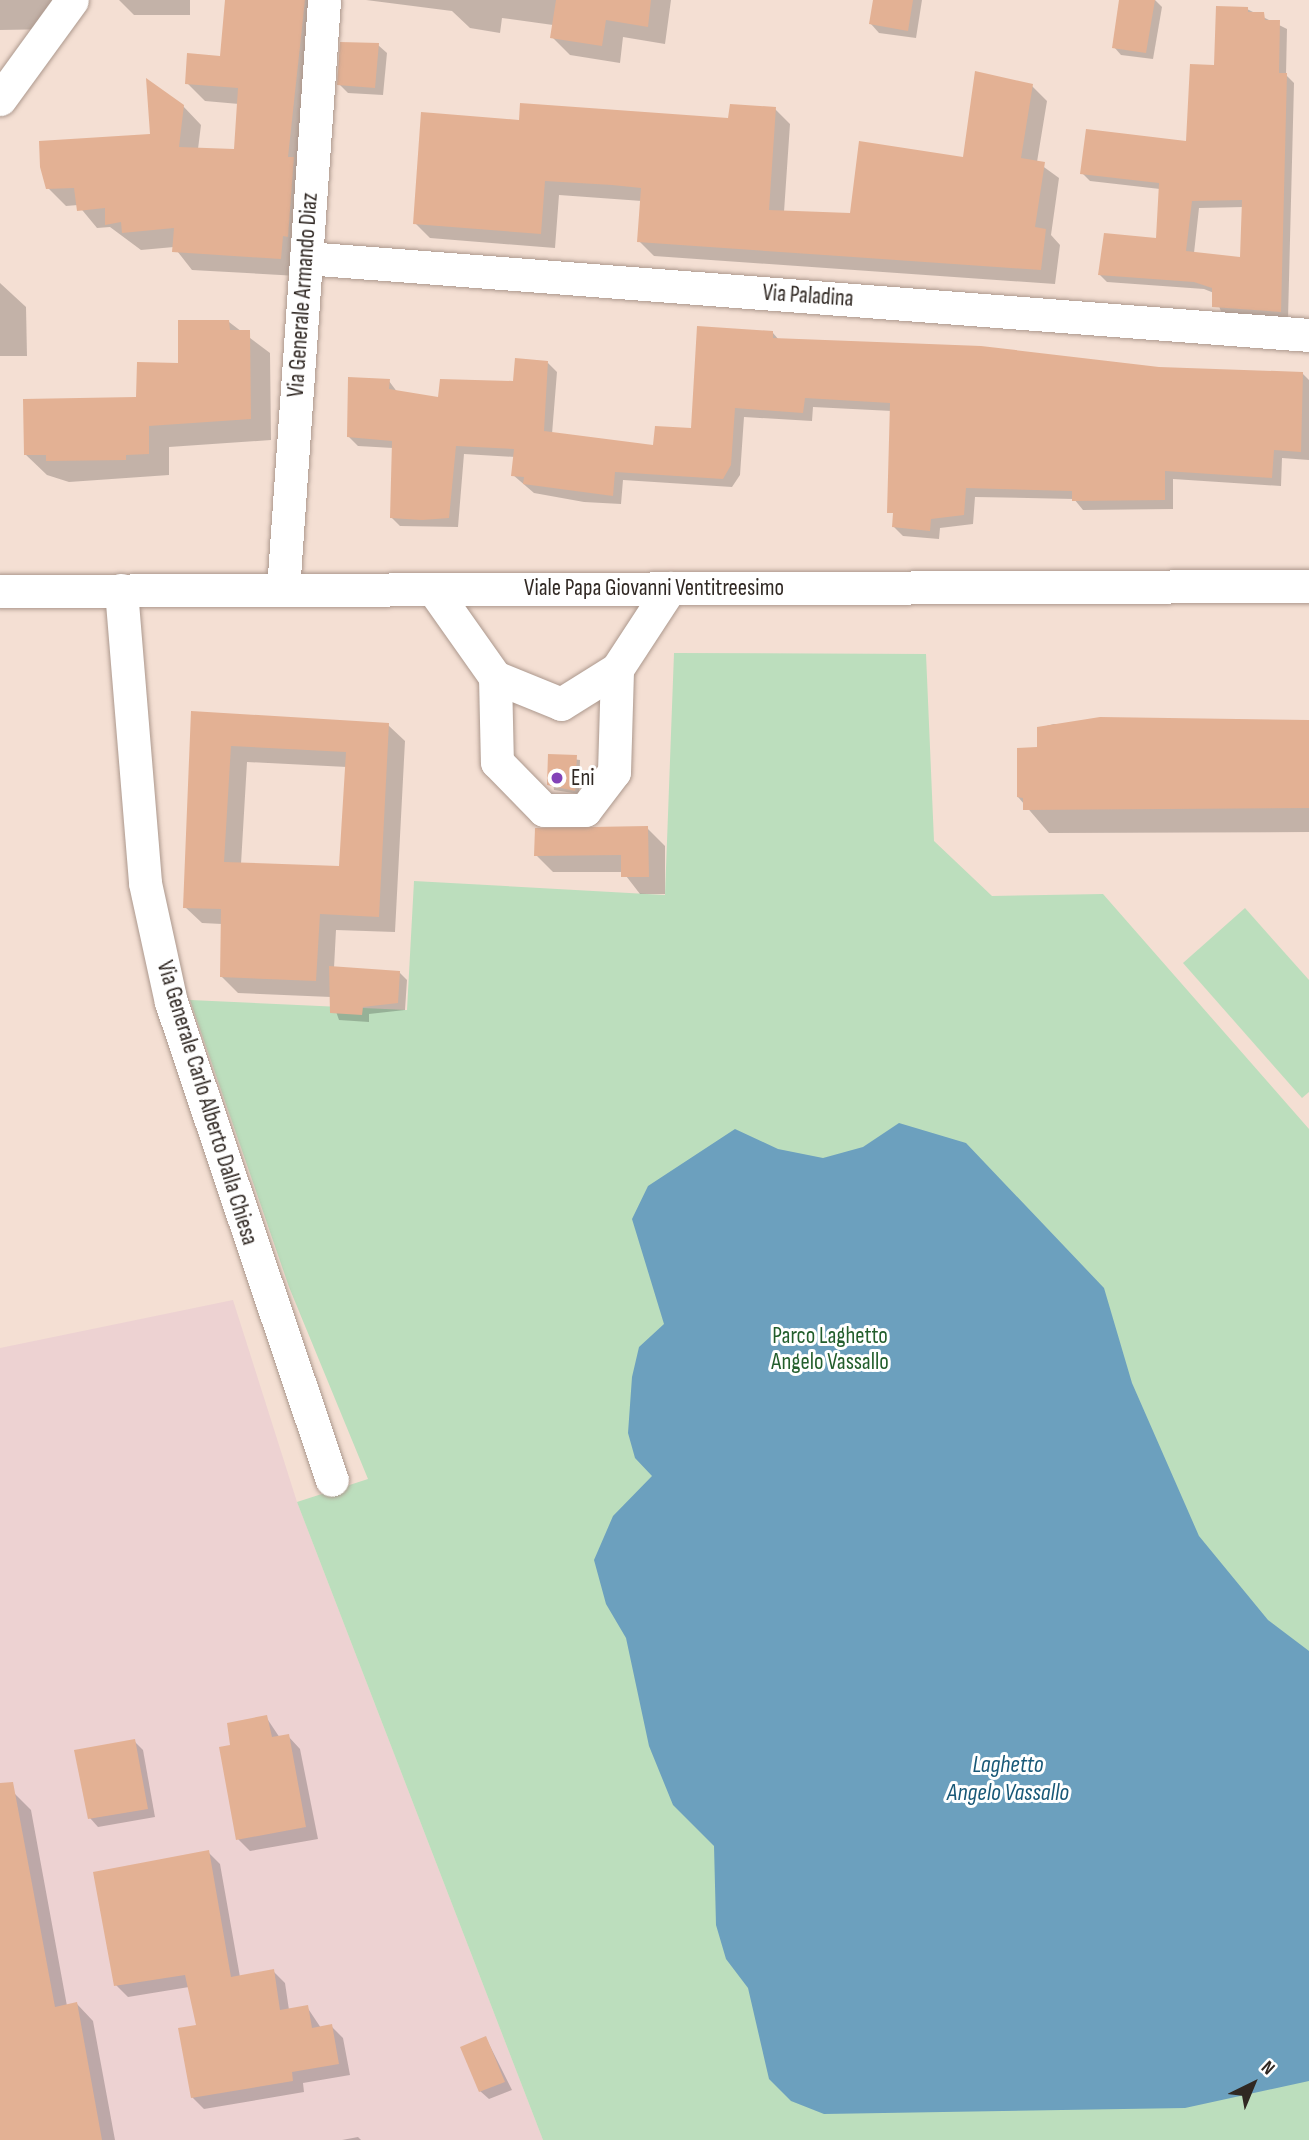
<!DOCTYPE html>
<style>
body{margin:0}
#map{position:relative;width:1309px;height:2140px;overflow:hidden;background:#f4dfd3;font-family:"Sofia Sans Condensed",sans-serif}
div>[style]{position:absolute}
.commercial>*{inset:0;background:#edd2d2}
.green>*{inset:0;background:#bcdebd}
.water>*{inset:0;background:#6ca0be}
.shadow>*{inset:0;background:#0003}
.building>*{inset:0;background:#e3b194}
.roads{filter:drop-shadow(0 0 2px #ac988d) drop-shadow(0 0 2px #ac988d)}
.minor>*{height:33px;margin:-16.5px;padding:0 16.5px;transform-origin:16.5px;border-radius:16.5px;background:#fff}
.dots>*{width:19px;height:19px;translate:-50% -50%;box-sizing:border-box;border:4px solid #fff;border-radius:50%}
span{translate:-50% -50%;white-space:nowrap;text-align:center;line-height:1.15;-webkit-text-stroke:6px #fff;paint-order:stroke}
.street-label{font-size:23px;color:#302823}
.poi-label{font-size:23px;color:#302823}
.left{translate:0 -50%;text-align:left}
.park-label{font-size:23px;color:#235e2c}
.water-label{font-size:24px;color:#185877;font-style:italic}
.north{position:absolute;left:1218px;top:2049px;width:70px;height:70px;-webkit-text-stroke:5px #fff;paint-order:stroke;rotate:43deg;font-size:19px;font-weight:700;line-height:28px;text-align:center;color:#302823}
.north::after{content:'';display:block;margin:auto;width:24px;height:32px;background:#302823;clip-path:polygon(50% 0,100% 100%,50% 72%,0 100%)}
</style>
<div id="map">
<div class="commercial">
<i style="clip-path:polygon(233px 1300px,297px 1502px,543px 2140px,0 2140px,0 1348px)"></i>
</div>
<div class="green">
<i style="clip-path:polygon(674px 653px,926px 654px,934px 841px,992px 896px,1103px 894px,1309px 1129px,1309px 2140px,543px 2140px,297px 1502px,368px 1479px,289px 1287px,190px 1000px,407px 1010px,414px 881px,665px 895px)"></i>
<i style="clip-path:polygon(1245px 908px,1309px 980px,1309px 1092px,1302px 1098px,1183px 963px)"></i>
</div>
<div class="water">
<i style="clip-path:polygon(899px 1123px,966px 1143px,1104px 1288px,1132px 1383px,1199px 1536px,1268px 1620px,1309px 1651px,1309px 2081px,1185px 2108px,824px 2114px,791px 2101px,769px 2079px,748px 1988px,726px 1959px,716px 1925px,714px 1846px,673px 1805px,649px 1746px,626px 1638px,606px 1604px,594px 1560px,613px 1516px,652px 1476px,635px 1458px,628px 1433px,632px 1377px,639px 1347px,664px 1324px,632px 1219px,648px 1186px,735px 1129px,778px 1149px,823px 1158px,863px 1147px)"></i>
</div>
<div class="shadow">
<i style="clip-path:polygon(0 0,68px 0,59px 29px,0 30px)"></i>
<i style="clip-path:polygon(119px 0,190px 0,190px 15px,134px 15px)"></i>
<i style="clip-path:polygon(226px 0,326px 0,298px 276px,192px 270px,174px 247px,141px 250px,110px 227px,97px 228px,78px 205px,66px 206px,48px 188px,152px 135px,183px 106px,201px 125px,198px 149px,236px 151px,239px 104px,205px 101px,187px 83px,222px 58px)"></i>
<i style="clip-path:polygon(366px 0,671px 0,665px 44px,623px 37px,620px 63px,570px 55px,552px 37px,553px 25px,502px 18px,500px 33px,470px 28px,452px 11px)"></i>
<i style="clip-path:polygon(875px 0,922px 0,916px 38px,879px 33px,871px 24px)"></i>
<i style="clip-path:polygon(1121px 0,1155px 0,1162px 7px,1153px 59px,1121px 55px,1114px 47px)"></i>
<i style="clip-path:polygon(evenodd,1247px 9px,1287px 29px,1286px 75px,1294px 83px,1288px 319px,1222px 314px,1214px 293px,1204px 289px,1107px 282px,1100px 275px,1158px 240px,1160px 189px,1090px 181px,1082px 173px,1188px 143px,1216px 66px,1247px 9px,1244px 207px,1242px 259px,1194px 253px,1199px 208px,1244px 207px)"></i>
<i style="clip-path:polygon(378px 45px,387px 53px,383px 95px,348px 93px,339px 84px)"></i>
<i style="clip-path:polygon(977px 73px,1032px 86px,1047px 101px,1037px 162px,1059px 178px,1051px 235px,1060px 245px,1055px 284px,654px 256px,639px 241px,642px 201px,559px 195px,555px 248px,430px 238px,415px 223px,520px 122px,729px 119px,775px 109px,790px 124px,784px 212px,852px 215px,964px 159px)"></i>
<i style="clip-path:polygon(0 283px,26px 307px,27px 356px,0 356px)"></i>
<i style="clip-path:polygon(229px 322px,270px 353px,271px 440px,169px 447px,169px 475px,69px 482px,47px 475px,25px 454px,138px 399px)"></i>
<i style="clip-path:polygon(773px 333px,779px 340px,1159px 369px,1302px 373px,1309px 380px,1309px 460px,1282px 458px,1281px 486px,1173px 479px,1173px 509px,1083px 510px,1074px 499px,975px 497px,973px 524px,940px 528px,939px 539px,903px 536px,894px 527px,892px 411px,813px 407px,812px 421px,744px 417px,740px 475px,732px 487px,623px 480px,621px 504px,584px 502px,534px 493px,513px 475px,515px 457px,464px 454px,458px 527px,400px 526px,391px 517px,393px 448px,358px 446px,349px 437px,389px 381px,398px 393px,439px 400px,515px 383px,548px 363px,557px 372px,552px 434px,655px 447px,692px 430px)"></i>
<i style="clip-path:polygon(evenodd,193px 713px,388px 725px,405px 741px,395px 932px,336px 930px,334px 968px,399px 972px,407px 980px,405px 1010px,369px 1014px,369px 1022px,339px 1020px,331px 997px,238px 993px,222px 977px,222px 924px,202px 923px,185px 907px,193px 713px,247px 762px,347px 767px,341px 867px,241px 864px,247px 762px)"></i>
<i style="clip-path:polygon(1309px 722px,1309px 832px,1049px 833px,1018px 797px,1039px 749px,1039px 728px,1054px 724px)"></i>
<i style="clip-path:polygon(550px 756px,580px 760px,579px 794px,554px 790px)"></i>
<i style="clip-path:polygon(647px 828px,665px 846px,665px 894px,640px 894px,623px 872px,553px 872px,536px 855px)"></i>
<i style="clip-path:polygon(266px 1717px,280px 1738px,288px 1736px,300px 1749px,318px 1839px,250px 1851px,238px 1839px,232px 1747px)"></i>
<i style="clip-path:polygon(134px 1741px,143px 1750px,155px 1817px,98px 1827px,90px 1818px)"></i>
<i style="clip-path:polygon(15px 1794px,31px 1810px,67px 2006px,77px 2004px,93px 2021px,115px 2140px,0 2140px,0 1797px)"></i>
<i style="clip-path:polygon(208px 1852px,220px 1864px,240px 1977px,273px 1971px,285px 1983px,289px 2010px,307px 2007px,321px 2028px,331px 2026px,343px 2038px,350px 2075px,303px 2083px,304px 2092px,204px 2109px,192px 2097px,198px 2027px,189px 1987px,128px 1997px,116px 1985px)"></i>
<i style="clip-path:polygon(486px 2038px,512px 2090px,489px 2099px,480px 2091px)"></i>
<i style="clip-path:polygon(358px 2137px,361px 2140px,342px 2140px)"></i>
</div>
<div class="building">
<i style="clip-path:polygon(225px 0,305px 0,288px 157px,294px 157px,288px 237px,283px 236px,281px 259px,172px 252px,174px 228px,122px 233px,121px 222px,105px 225px,105px 208px,77px 211px,74px 188px,46px 189px,40px 167px,39px 141px,150px 134px,146px 78px,184px 105px,179px 147px,234px 149px,238px 88px,185px 84px,187px 53px,220px 56px)"></i>
<i style="clip-path:polygon(556px 0,651px 0,648px 27px,606px 20px,602px 46px,550px 38px)"></i>
<i style="clip-path:polygon(873px 0,913px 0,908px 31px,869px 24px)"></i>
<i style="clip-path:polygon(1119px 0,1155px 0,1146px 53px,1112px 48px)"></i>
<i style="clip-path:polygon(evenodd,1216px 6px,1248px 7px,1248px 12px,1264px 12px,1265px 20px,1280px 20px,1279px 73px,1287px 73px,1281px 312px,1212px 307px,1212px 288px,1194px 282px,1098px 275px,1104px 233px,1156px 238px,1159px 183px,1080px 174px,1086px 129px,1186px 141px,1190px 64px,1214px 65px,1216px 6px,1242px 200px,1240px 257px,1186px 251px,1192px 201px,1242px 200px)"></i>
<i style="clip-path:polygon(340px 42px,379px 43px,375px 88px,337px 85px)"></i>
<i style="clip-path:polygon(975px 71px,1033px 84px,1021px 158px,1045px 162px,1035px 227px,1046px 229px,1041px 270px,637px 242px,641px 188px,612px 185px,545px 181px,541px 234px,413px 224px,421px 112px,519px 120px,520px 103px,728px 118px,730px 104px,776px 107px,769px 210px,850px 213px,859px 141px,963px 157px)"></i>
<i style="clip-path:polygon(178px 320px,229px 320px,230px 330px,250px 330px,251px 419px,149px 426px,149px 454px,126px 455px,126px 460px,46px 461px,46px 455px,24px 455px,23px 399px,136px 397px,137px 362px,178px 363px)"></i>
<i style="clip-path:polygon(697px 326px,773px 331px,773px 338px,981px 346px,1159px 367px,1303px 372px,1301px 452px,1274px 450px,1272px 478px,1165px 471px,1165px 500px,1072px 501px,1072px 491px,966px 488px,964px 515px,931px 519px,930px 531px,892px 527px,893px 513px,887px 513px,890px 403px,805px 398px,803px 413px,735px 408px,731px 465px,723px 479px,615px 472px,613px 496px,523px 484px,524px 477px,511px 476px,514px 449px,456px 446px,449px 518px,422px 520px,390px 518px,392px 441px,347px 437px,348px 377px,390px 379px,389px 389px,438px 397px,440px 379px,513px 381px,515px 358px,548px 361px,544px 431px,653px 445px,655px 426px,691px 428px)"></i>
<i style="clip-path:polygon(evenodd,191px 711px,389px 723px,379px 917px,320px 914px,316px 981px,220px 977px,221px 909px,183px 908px,191px 711px,231px 746px,346px 752px,339px 866px,224px 862px,231px 746px)"></i>
<i style="clip-path:polygon(1100px 717px,1309px 720px,1309px 808px,1023px 810px,1023px 798px,1017px 797px,1017px 748px,1037px 747px,1037px 727px)"></i>
<i style="clip-path:polygon(548px 754px,577px 755px,575px 791px,547px 785px)"></i>
<i style="clip-path:polygon(648px 826px,649px 877px,621px 877px,621px 855px,534px 856px,535px 828px)"></i>
<i style="clip-path:polygon(329px 966px,400px 971px,398px 1003px,363px 1007px,362px 1015px,330px 1013px)"></i>
<i style="clip-path:polygon(267px 1715px,272px 1737px,289px 1734px,306px 1827px,236px 1840px,219px 1747px,230px 1745px,227px 1723px)"></i>
<i style="clip-path:polygon(135px 1739px,148px 1809px,88px 1819px,74px 1750px)"></i>
<i style="clip-path:polygon(13px 1782px,55px 2007px,77px 2002px,102px 2140px,0 2140px,0 1783px)"></i>
<i style="clip-path:polygon(209px 1850px,231px 1977px,274px 1969px,280px 2010px,308px 2005px,312px 2028px,332px 2024px,339px 2064px,292px 2072px,293px 2081px,191px 2098px,178px 2028px,196px 2025px,185px 1975px,114px 1986px,93px 1872px)"></i>
<i style="clip-path:polygon(486px 2036px,505px 2082px,479px 2092px,460px 2047px)"></i>
</div>
<div class="roads">
<div class="minor">
<i style="left:0;top:99px;width:122px;rotate:-54deg"></i>
<i style="left:306px;top:258px;width:1006px;rotate:4.39deg"></i>
<i style="left:433px;top:589px;width:108px;rotate:54.8deg"></i>
<i style="left:495px;top:677px;width:71px;rotate:22.2deg"></i>
<i style="left:561px;top:704px;width:66px;rotate:-32deg"></i>
<i style="left:617px;top:669px;width:97px;rotate:-56.8deg"></i>
<i style="left:121px;top:590px;width:294px;rotate:85.3deg"></i>
<i style="left:145px;top:883px;width:122px;rotate:77.7deg"></i>
<i style="left:171px;top:1002px;width:504px;rotate:71.39deg"></i>
<i style="left:283px;top:590px;width:591px;rotate:-86.02deg"></i>
<i style="left:0;top:591px;width:1309px;rotate:-0.22deg"></i>
<i style="left:495px;top:677px;width:85px;rotate:88.7deg"></i>
<i style="left:497px;top:762px;width:67px;rotate:45.6deg"></i>
<i style="left:544px;top:810px;width:41px"></i>
<i style="left:585px;top:810px;width:48px;rotate:-52.7deg"></i>
<i style="left:614px;top:772px;width:103px;rotate:-88.3deg"></i>
</div>
</div>
<div class="dots">
<i style="left:557px;top:778px;background:#8342b7"></i>
</div>
<div class="street-label">
<span style="left:303px;top:295px;rotate:-86deg">Via Generale Armando Diaz</span>
<span style="left:808px;top:296px;rotate:4deg">Via Paladina</span>
<span style="left:654px;top:588px">Viale Papa Giovanni Ventitreesimo</span>
<span style="left:207px;top:1103px;rotate:73deg">Via Generale Carlo Alberto Dalla Chiesa</span>
</div>
<div class="poi-label">
<span class="left" style="left:571px;top:778px">Eni</span>
</div>
<div class="park-label">
<span style="left:830px;top:1349px">Parco Laghetto<br>Angelo Vassallo</span>
</div>
<div class="water-label">
<span style="left:1008px;top:1779px">Laghetto<br>Angelo Vassallo</span>
</div>
<div class="north">N</div>
</div>
